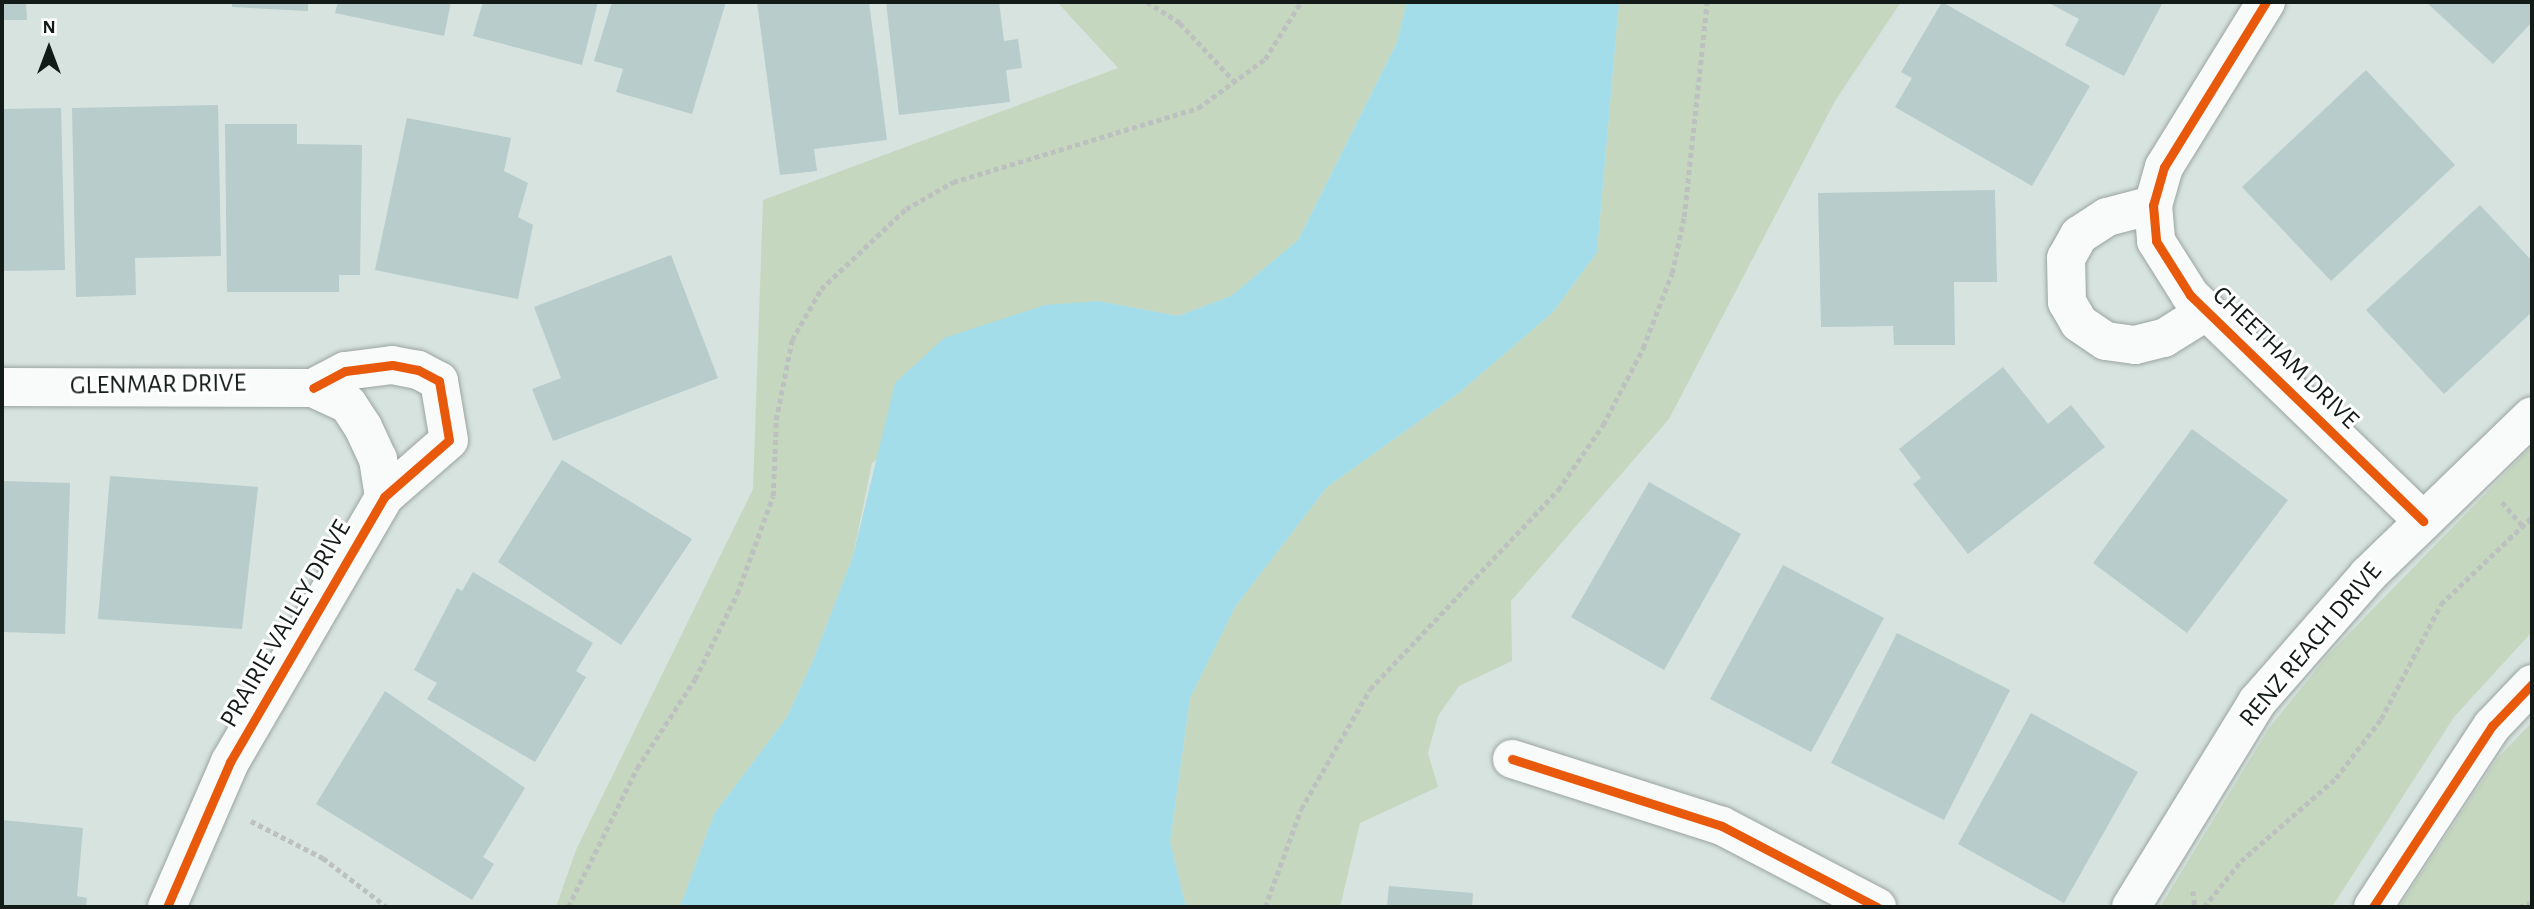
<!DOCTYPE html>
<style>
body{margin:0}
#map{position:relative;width:2534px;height:909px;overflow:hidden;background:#d7e3df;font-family:"Alegreya Sans",sans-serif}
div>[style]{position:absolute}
.green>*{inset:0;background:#c6d7bf}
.water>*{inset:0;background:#a2dde9}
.building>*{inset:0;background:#b7cccb}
.path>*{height:4.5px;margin-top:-2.25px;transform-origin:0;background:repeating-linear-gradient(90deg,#bcc1bf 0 5px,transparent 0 8.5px)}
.roads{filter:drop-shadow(0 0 2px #9aa4a0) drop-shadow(0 0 2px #9aa4a0)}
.street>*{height:38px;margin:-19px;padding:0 19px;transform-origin:19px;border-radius:19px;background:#f9fbfa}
.secondary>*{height:38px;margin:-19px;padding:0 19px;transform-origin:19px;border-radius:19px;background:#f9fbfa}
.cycleway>*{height:9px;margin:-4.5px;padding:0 4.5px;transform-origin:4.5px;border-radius:4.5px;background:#e8590c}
span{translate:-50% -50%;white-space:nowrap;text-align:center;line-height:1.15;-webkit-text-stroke:6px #fff;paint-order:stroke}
.street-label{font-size:26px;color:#131b18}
.frame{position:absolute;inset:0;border:4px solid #131b18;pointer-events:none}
.north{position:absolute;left:14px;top:14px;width:70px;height:70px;-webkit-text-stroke:5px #fff;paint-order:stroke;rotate:0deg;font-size:19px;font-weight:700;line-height:28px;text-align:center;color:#131b18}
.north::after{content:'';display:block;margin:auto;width:24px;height:32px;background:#131b18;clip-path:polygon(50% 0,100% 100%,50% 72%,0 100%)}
</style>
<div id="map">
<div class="green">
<i style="clip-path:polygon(1057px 2px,1407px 2px,1397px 42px,1298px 240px,1231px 296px,1178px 316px,1098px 301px,872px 463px,853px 556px,814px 658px,787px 717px,714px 814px,680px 907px,556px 907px,576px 850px,753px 489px,763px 200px,1118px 68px)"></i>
<i style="clip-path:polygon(1619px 2px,1901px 2px,1835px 101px,1669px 419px,1511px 601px,1512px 661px,1459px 686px,1438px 716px,1428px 753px,1438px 787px,1360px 823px,1340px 907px,1186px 907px,1170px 842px,1190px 698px,1235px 607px,1327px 487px,1460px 392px,1553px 312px,1597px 252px)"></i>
<i style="clip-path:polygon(2532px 446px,2532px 632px,2454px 717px,2332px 907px,2160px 907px,2269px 728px,2327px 656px)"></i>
<i style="clip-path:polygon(2532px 722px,2532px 907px,2399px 907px,2497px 759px)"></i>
</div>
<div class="water">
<i style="clip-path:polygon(1407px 2px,1619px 2px,1597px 252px,1553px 312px,1460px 392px,1327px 487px,1235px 607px,1190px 698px,1170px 842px,1186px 907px,680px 907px,714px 814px,787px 717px,814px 658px,853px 556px,895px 383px,944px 338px,1045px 305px,1098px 301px,1178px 316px,1231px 296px,1298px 240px,1397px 42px)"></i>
</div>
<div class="building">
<i style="clip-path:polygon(2px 2px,26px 2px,27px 20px,2px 20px)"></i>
<i style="clip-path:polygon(232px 2px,308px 2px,308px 11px,232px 7px)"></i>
<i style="clip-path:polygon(338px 2px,451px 2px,444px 36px,335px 13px)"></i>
<i style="clip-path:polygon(483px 2px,598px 2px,582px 65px,473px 36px)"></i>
<i style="clip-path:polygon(612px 2px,726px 2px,692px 114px,616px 92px,623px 69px,594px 61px)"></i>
<i style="clip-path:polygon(757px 2px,869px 2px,887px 140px,814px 149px,817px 171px,780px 175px)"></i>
<i style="clip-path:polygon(886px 2px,999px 2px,1004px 41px,1018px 39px,1022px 68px,1006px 70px,1010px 102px,899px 115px)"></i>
<i style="clip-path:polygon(1942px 2px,2090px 86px,2032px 186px,1895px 107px,1912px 78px,1901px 72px)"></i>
<i style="clip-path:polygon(2047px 2px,2163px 2px,2124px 76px,2065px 45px,2079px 19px)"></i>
<i style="clip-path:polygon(2426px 2px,2532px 2px,2532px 22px,2493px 64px)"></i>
<i style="clip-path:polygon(2366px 70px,2455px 165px,2331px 281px,2242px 187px)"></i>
<i style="clip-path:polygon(218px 105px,221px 256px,135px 258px,136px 295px,76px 297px,72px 108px)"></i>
<i style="clip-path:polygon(61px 108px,65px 270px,2px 271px,2px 109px)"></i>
<i style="clip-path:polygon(407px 118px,511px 138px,504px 171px,528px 183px,518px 217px,533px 225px,518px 299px,375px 270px)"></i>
<i style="clip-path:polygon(225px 124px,297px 124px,297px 144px,362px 145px,360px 275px,339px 275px,339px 292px,227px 292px)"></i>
<i style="clip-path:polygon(1995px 190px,1997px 282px,1954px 282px,1955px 345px,1894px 345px,1893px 326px,1821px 327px,1818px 193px)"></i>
<i style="clip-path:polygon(2480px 205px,2532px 261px,2532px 312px,2444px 394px,2366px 310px)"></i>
<i style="clip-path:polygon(671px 255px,718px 378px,553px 441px,532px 389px,561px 378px,534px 307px)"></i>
<i style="clip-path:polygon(2003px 367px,2048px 424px,2071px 405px,2105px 447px,1968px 554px,1913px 484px,1921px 478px,1899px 449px)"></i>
<i style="clip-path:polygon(2192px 429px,2288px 500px,2187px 633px,2093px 563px)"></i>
<i style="clip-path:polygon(562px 460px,692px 539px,621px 645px,498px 562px)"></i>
<i style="clip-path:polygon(110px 476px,258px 487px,242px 629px,98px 619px)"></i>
<i style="clip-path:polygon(2px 481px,70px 483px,65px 634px,2px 632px)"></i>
<i style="clip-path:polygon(1649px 482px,1741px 534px,1664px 670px,1571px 617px)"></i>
<i style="clip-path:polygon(1783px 565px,1884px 618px,1811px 752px,1710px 699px)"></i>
<i style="clip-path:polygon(473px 572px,593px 643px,576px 671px,586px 677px,535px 762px,427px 699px,437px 683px,414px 670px,457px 588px,462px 591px)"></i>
<i style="clip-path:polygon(1897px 633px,2010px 690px,1944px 820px,1831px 763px)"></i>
<i style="clip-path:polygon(385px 691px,525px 788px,483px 857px,494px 864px,472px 900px,316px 804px)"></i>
<i style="clip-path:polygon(2031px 713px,2138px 772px,2064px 903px,1958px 844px)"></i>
<i style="clip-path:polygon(2px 820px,83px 828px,77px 896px,87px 898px,86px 907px,2px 907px)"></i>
<i style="clip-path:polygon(1389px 886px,1473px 893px,1472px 907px,1387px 907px)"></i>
</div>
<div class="path">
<i style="left:1147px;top:2px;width:39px;rotate:32deg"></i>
<i style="left:1180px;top:23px;width:82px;rotate:47deg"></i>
<i style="left:2502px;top:502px;width:30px;rotate:49deg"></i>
<i style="left:251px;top:821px;width:81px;rotate:27.2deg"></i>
<i style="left:323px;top:858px;width:81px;rotate:37.4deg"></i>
<i style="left:2193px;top:891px;width:16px;rotate:83deg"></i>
<i style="left:568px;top:907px;width:155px;rotate:-63.6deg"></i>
<i style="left:637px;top:768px;width:106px;rotate:-56.9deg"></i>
<i style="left:695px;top:679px;width:95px;rotate:-63.7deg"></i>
<i style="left:737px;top:594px;width:104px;rotate:-69.8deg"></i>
<i style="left:773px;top:496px;width:76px;rotate:-87.7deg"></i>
<i style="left:776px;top:420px;width:82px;rotate:-78.7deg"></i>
<i style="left:792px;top:340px;width:59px;rotate:-60.4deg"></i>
<i style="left:821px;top:289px;width:117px;rotate:-43.3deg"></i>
<i style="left:906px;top:209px;width:54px;rotate:-29.9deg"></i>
<i style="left:953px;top:182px;width:256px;rotate:-16.8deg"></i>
<i style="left:1198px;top:108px;width:83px;rotate:-36.2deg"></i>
<i style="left:1265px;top:59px;width:67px;rotate:-57.7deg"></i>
<i style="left:1265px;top:907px;width:104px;rotate:-69.8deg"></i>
<i style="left:1301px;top:809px;width:138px;rotate:-60.1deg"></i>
<i style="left:1370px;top:689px;width:274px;rotate:-46.6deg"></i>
<i style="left:1558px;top:490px;width:79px;rotate:-55.3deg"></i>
<i style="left:1603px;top:425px;width:87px;rotate:-62.5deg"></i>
<i style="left:1643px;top:348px;width:80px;rotate:-68.9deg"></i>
<i style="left:1672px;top:273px;width:57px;rotate:-77.9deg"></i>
<i style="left:1684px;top:217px;width:216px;rotate:-83.9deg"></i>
<i style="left:2204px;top:907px;width:59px;rotate:-51.2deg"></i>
<i style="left:2241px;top:861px;width:126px;rotate:-41.1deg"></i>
<i style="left:2336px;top:778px;width:74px;rotate:-52.7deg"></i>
<i style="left:2381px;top:719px;width:130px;rotate:-62.4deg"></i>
<i style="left:2441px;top:604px;width:126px;rotate:-43.7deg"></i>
<i style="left:2519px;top:907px;width:14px;rotate:-21deg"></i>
</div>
<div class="roads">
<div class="street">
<i style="left:2266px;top:2px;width:194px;rotate:121.7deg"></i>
<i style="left:2164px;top:167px;width:40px;rotate:106deg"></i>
<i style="left:2153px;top:205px;width:36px;rotate:85deg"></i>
<i style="left:2156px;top:241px;width:64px;rotate:57.8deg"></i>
<i style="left:2190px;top:295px;width:325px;rotate:44.1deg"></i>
<i style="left:2153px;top:205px;width:48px;rotate:165.4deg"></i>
<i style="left:2107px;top:217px;width:33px;rotate:147deg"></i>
<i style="left:2079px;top:235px;width:26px;rotate:119deg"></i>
<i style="left:2066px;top:258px;width:44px;rotate:88.7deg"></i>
<i style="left:2067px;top:302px;width:24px;rotate:60deg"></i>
<i style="left:2079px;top:323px;width:32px;rotate:34deg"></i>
<i style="left:2106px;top:341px;width:29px;rotate:8deg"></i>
<i style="left:2135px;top:345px;width:30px;rotate:-14deg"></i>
<i style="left:2164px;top:338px;width:51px;rotate:-32.1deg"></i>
<i style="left:2px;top:387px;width:311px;rotate:0.2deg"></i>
<i style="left:313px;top:388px;width:38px;rotate:25deg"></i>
<i style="left:348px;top:404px;width:27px;rotate:57deg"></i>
<i style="left:363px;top:427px;width:35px;rotate:65deg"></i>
<i style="left:378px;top:459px;width:38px;rotate:81deg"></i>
<i style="left:1512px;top:759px;width:220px;rotate:17.7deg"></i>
<i style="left:1722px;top:826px;width:175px;rotate:27.6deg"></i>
<i style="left:167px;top:907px;width:158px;rotate:-66.5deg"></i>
<i style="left:230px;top:762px;width:306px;rotate:-59.8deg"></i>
<i style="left:384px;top:497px;width:86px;rotate:-41.2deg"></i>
<i style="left:449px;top:440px;width:60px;rotate:-99.6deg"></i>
<i style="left:439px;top:381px;width:24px;rotate:-152deg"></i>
<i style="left:418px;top:370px;width:26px;rotate:-169deg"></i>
<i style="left:392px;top:365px;width:47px;rotate:172.7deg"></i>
<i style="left:345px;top:371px;width:36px;rotate:152deg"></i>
<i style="left:2131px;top:907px;width:241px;rotate:-58.4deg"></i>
<i style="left:2257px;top:702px;width:169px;rotate:-48.8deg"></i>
<i style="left:2368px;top:575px;width:228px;rotate:-44.1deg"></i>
</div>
<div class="secondary">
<i style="left:2373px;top:907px;width:217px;rotate:-56.7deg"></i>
<i style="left:2492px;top:726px;width:58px;rotate:-46.4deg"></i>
</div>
</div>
<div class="cycleway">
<i style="left:2266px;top:2px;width:194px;rotate:121.7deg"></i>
<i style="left:2164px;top:167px;width:40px;rotate:106deg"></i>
<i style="left:2153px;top:205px;width:36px;rotate:85deg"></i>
<i style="left:2156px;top:241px;width:64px;rotate:57.8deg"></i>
<i style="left:2190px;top:295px;width:325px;rotate:44.1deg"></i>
<i style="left:1512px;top:759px;width:220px;rotate:17.7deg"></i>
<i style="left:1722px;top:826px;width:175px;rotate:27.6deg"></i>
<i style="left:167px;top:907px;width:158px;rotate:-66.5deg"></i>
<i style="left:230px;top:762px;width:306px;rotate:-59.8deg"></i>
<i style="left:384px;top:497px;width:86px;rotate:-41.2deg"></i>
<i style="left:449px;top:440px;width:60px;rotate:-99.6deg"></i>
<i style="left:439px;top:381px;width:24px;rotate:-152deg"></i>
<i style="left:418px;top:370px;width:26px;rotate:-169deg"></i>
<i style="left:392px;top:365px;width:47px;rotate:172.7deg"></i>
<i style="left:345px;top:371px;width:36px;rotate:152deg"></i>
<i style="left:2373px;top:907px;width:217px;rotate:-56.7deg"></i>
<i style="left:2492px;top:726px;width:58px;rotate:-46.4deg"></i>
</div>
<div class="street-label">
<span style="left:2285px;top:358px;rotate:44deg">CHEETHAM DRIVE</span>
<span style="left:158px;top:385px;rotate:-1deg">GLENMAR DRIVE</span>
<span style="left:286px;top:624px;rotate:-60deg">PRAIRIE VALLEY DRIVE</span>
<span style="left:2311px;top:645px;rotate:-50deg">RENZ REACH DRIVE</span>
</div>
<div class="frame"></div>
<div class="north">N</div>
</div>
